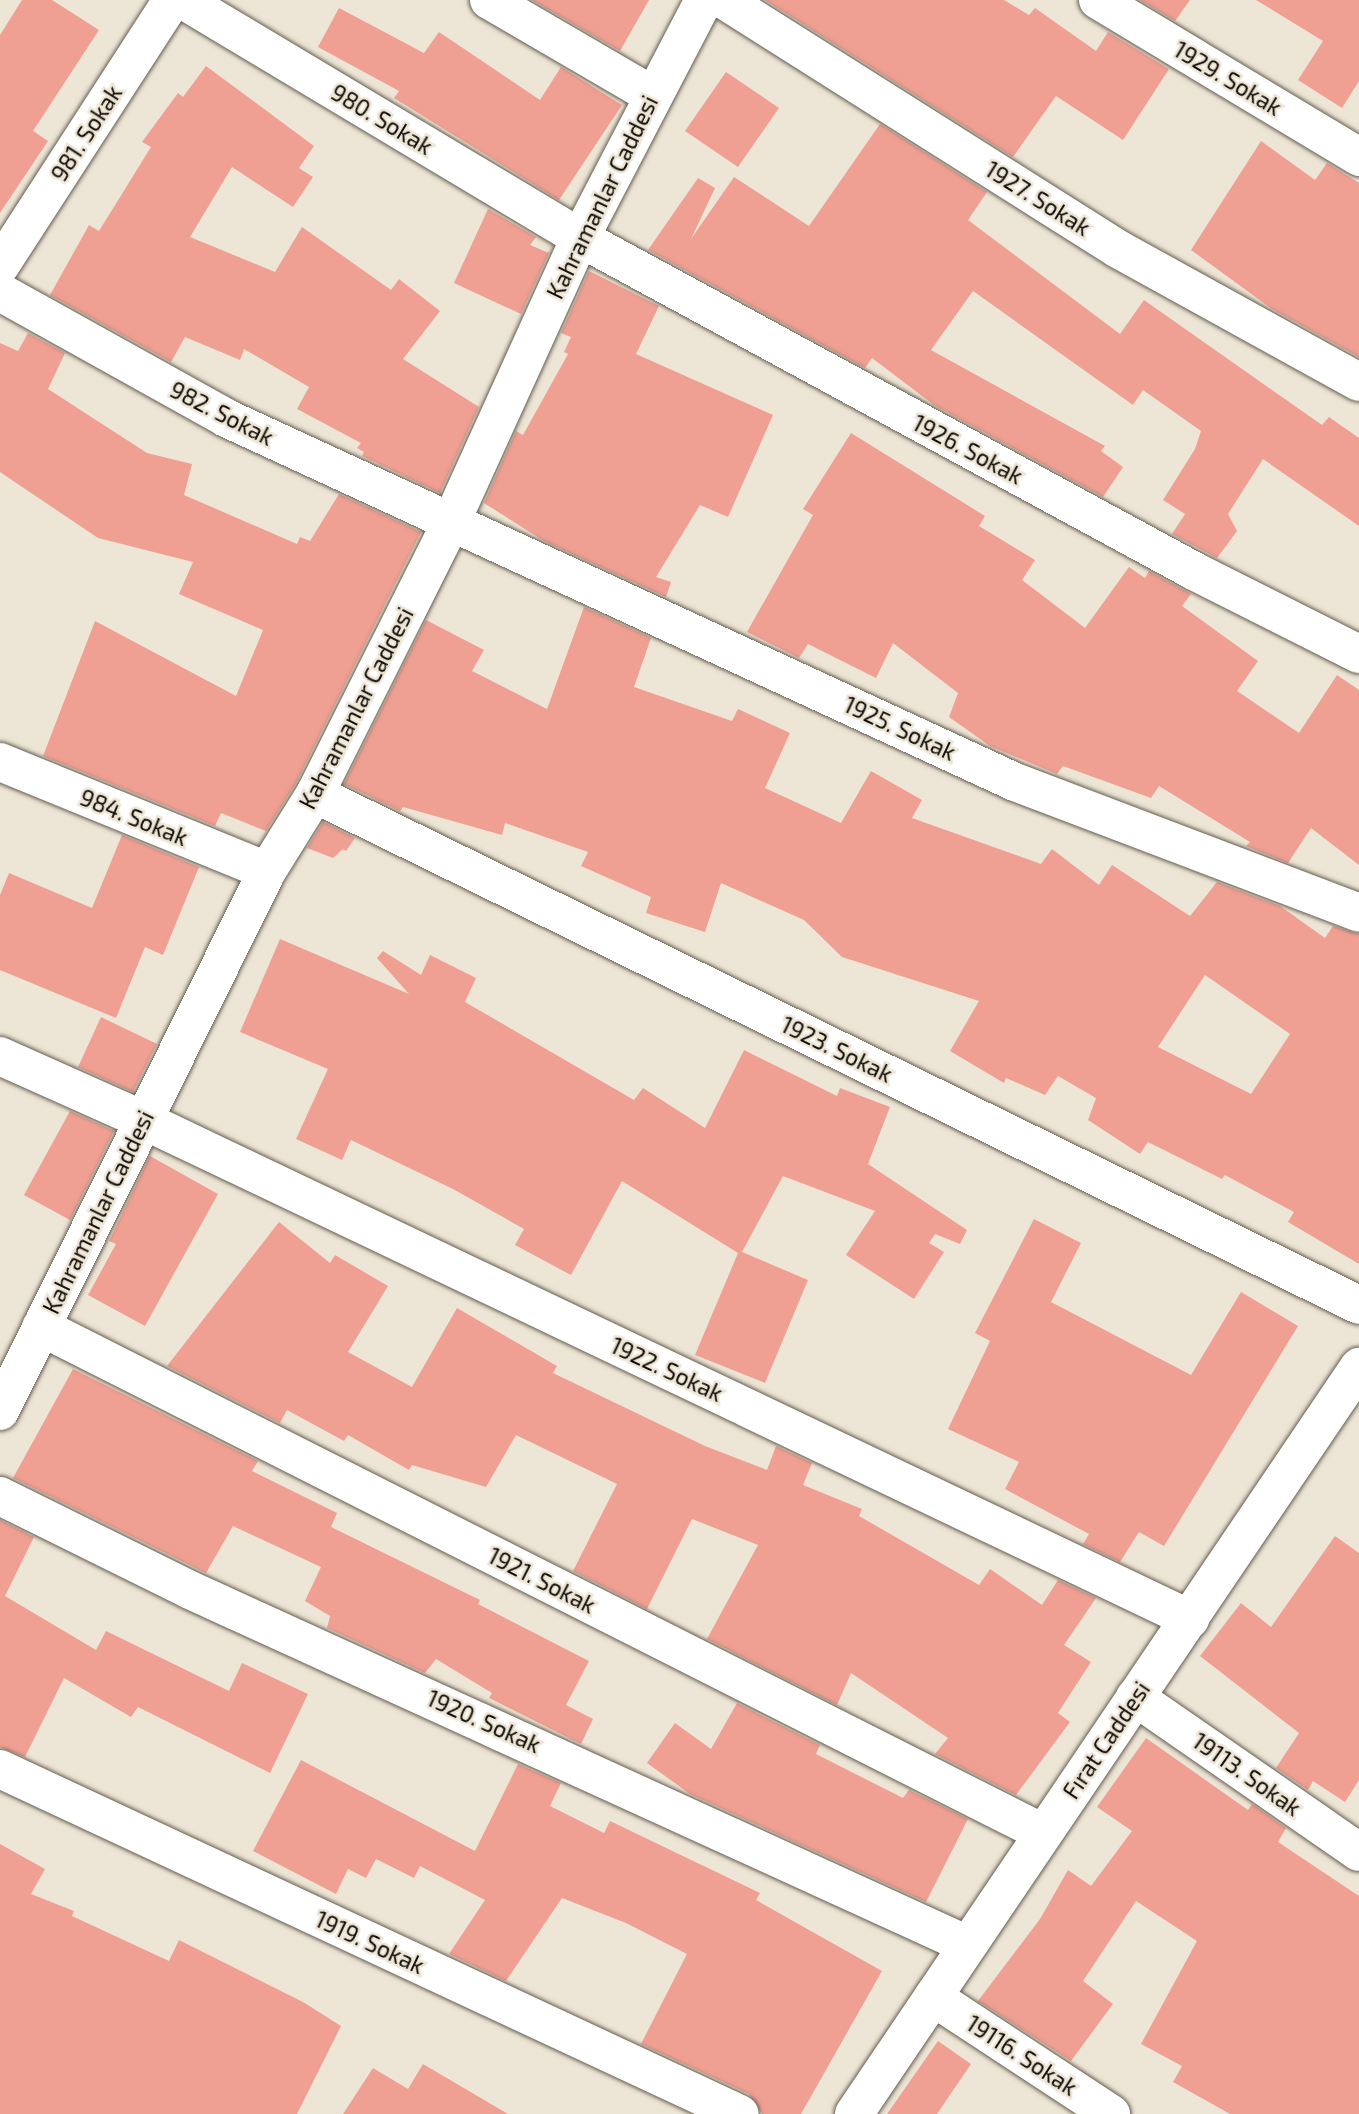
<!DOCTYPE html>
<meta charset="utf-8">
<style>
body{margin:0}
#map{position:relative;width:1359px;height:2114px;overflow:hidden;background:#ede5d5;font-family:"Exo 2",sans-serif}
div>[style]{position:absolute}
.building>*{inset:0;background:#f0a093}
.roads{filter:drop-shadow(0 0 2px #645d4f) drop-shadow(0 0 2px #645d4f)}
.street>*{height:38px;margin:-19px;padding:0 19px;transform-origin:19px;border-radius:19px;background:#fff}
.secondary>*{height:38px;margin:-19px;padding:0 19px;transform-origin:19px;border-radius:19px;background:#fff}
span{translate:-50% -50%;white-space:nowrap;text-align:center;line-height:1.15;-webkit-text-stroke:5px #ede5d5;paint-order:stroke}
.street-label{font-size:23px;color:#0e0b06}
</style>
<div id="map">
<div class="building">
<i style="clip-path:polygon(22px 0,52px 0,99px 30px,33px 131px,48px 141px,0 213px,0 35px)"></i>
<i style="clip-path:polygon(532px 0,649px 0,620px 51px)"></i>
<i style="clip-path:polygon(765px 0,1004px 0,1029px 15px,1035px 8px,1096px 51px,1108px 32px,1169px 69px,1123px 140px,1056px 96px,1013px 157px)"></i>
<i style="clip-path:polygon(1140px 0,1190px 0,1175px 21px)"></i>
<i style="clip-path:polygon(1256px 0,1359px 0,1359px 81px,1342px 108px,1298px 80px,1323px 41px)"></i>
<i style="clip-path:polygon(339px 8px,424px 53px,439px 32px,540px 100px,561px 67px,622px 105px,559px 200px,394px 98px,399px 91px,318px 47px)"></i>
<i style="clip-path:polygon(206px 66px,314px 146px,299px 168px,313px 177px,293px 207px,232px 167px,190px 237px,275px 272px,302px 227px,391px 290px,399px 279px,440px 311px,403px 359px,479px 407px,440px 493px,362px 456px,364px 452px,357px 448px,361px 443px,297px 409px,309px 387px,244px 349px,240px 360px,185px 337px,171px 362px,50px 295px,89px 225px,99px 231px,151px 147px,142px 142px,178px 93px,183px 97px)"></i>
<i style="clip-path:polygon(726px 72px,779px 108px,738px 167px,685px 131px)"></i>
<i style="clip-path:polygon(880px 124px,987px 192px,968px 220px,1120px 334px,1144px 300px,1322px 425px,1329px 417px,1359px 438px,1359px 526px,1263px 459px,1228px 514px,1237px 531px,1217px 558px,1172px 534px,1185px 514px,1163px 500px,1195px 449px,1201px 431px,1143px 390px,1133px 405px,973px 291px,931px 350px,1105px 446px,1101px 451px,1123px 467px,1103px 497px,934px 405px,872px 358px,865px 368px,648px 250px,698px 178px,715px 188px,691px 239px,734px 177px,809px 226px)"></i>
<i style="clip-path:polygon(1261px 141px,1315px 180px,1327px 163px,1359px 183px,1359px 357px,1272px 309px,1191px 250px)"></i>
<i style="clip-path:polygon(488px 209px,536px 237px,530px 245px,549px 253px,521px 314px,454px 283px)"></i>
<i style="clip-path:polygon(589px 271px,659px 306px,636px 354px,773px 415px,728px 517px,700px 505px,656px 577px,671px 582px,666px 597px,544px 541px,484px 503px,516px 431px,523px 435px,568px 354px,564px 352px,571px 337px,561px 333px)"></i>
<i style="clip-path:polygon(28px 333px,65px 353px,48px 389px,147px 453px,192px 464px,184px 495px,297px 544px,300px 537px,310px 541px,339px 494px,421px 532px,296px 783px,266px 831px,221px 813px,215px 826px,43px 756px,95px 621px,236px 696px,263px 630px,179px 594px,193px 562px,98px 538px,0 472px,0 343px,18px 351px)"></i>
<i style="clip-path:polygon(851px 433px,985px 516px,979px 526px,1035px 560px,1022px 580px,1085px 628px,1129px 567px,1145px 578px,1149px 571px,1191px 594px,1182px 606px,1258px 661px,1237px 691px,1299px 733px,1337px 675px,1359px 690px,1359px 865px,1311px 828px,1288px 863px,1246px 846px,1250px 842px,1159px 786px,1151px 798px,1063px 766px,1057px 774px,990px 746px,949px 717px,958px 693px,893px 643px,876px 678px,808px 644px,799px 658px,747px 632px,813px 515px,803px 509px)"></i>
<i style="clip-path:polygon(evenodd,584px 607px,651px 638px,634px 687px,732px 721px,738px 709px,790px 733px,765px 788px,841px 823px,871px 771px,922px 800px,912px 818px,1041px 864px,1052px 849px,1099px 885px,1112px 865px,1190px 916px,1217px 882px,1280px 906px,1325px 938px,1333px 926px,1359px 934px,1359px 1264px,1288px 1222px,1294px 1212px,1225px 1175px,1222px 1179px,1148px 1142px,1140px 1154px,1088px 1120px,1096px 1098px,1058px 1076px,1045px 1095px,1006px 1078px,1004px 1083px,950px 1051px,979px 1001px,842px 957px,804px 920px,721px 883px,705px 932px,646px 913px,651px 897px,581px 866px,588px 852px,505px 823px,502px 835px,403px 807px,400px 811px,344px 784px,426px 620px,484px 650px,472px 671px,547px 709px,584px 607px,1205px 975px,1290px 1034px,1251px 1094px,1158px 1047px,1205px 975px)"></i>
<i style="clip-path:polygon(323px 822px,355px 838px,346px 851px,343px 849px,333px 858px,307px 848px)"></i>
<i style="clip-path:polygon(122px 835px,199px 867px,163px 955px,145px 947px,116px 1018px,0 970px,0 895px,9px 873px,92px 908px)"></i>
<i style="clip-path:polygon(280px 939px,409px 994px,377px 958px,383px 951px,421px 975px,430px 955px,476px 978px,465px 1002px,634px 1100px,643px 1088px,705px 1128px,744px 1050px,837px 1096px,840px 1088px,890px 1107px,868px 1164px,967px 1230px,960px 1244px,935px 1234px,929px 1243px,944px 1252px,914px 1299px,846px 1255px,875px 1211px,783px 1176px,742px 1252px,808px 1280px,765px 1383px,695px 1355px,738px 1253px,622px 1181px,571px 1275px,515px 1245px,524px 1229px,453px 1189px,351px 1140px,342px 1160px,296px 1139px,328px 1069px,240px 1032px)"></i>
<i style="clip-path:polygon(101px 1017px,157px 1044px,133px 1092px,78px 1067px)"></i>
<i style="clip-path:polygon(70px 1111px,114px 1131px,70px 1220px,24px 1195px)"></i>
<i style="clip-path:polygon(150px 1156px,218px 1194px,145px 1326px,88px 1295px,116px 1244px,109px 1241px)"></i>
<i style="clip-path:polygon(1034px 1219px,1081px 1243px,1051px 1302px,1191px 1375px,1241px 1292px,1298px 1326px,1164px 1546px,1139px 1532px,1120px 1562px,1083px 1544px,1089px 1534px,1005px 1489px,1019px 1462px,948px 1429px,990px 1341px,975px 1333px)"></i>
<i style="clip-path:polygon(279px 1222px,330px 1263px,335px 1255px,388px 1286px,348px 1352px,412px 1387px,457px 1308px,557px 1366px,553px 1373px,705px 1446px,767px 1470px,776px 1446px,812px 1463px,803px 1485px,862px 1509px,859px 1516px,979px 1585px,990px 1569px,1042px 1605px,1058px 1580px,1096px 1598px,1064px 1645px,1091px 1662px,1058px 1713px,1070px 1722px,1016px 1795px,935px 1754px,948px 1738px,851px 1673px,837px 1705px,707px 1639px,758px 1545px,692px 1519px,647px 1609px,573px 1571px,617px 1484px,516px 1435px,486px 1487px,412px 1465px,409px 1470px,348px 1435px,344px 1441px,287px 1410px,280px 1423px,167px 1366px)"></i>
<i style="clip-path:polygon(73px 1369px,258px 1461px,252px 1471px,337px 1513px,331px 1527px,480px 1600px,478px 1604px,589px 1661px,566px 1705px,593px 1719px,581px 1744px,489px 1698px,492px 1693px,436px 1659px,425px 1673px,327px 1628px,330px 1616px,305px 1601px,321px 1567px,233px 1526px,206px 1573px,13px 1478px)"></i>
<i style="clip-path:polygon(0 1520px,34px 1537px,5px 1596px,96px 1650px,106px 1631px,229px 1691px,242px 1663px,308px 1694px,270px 1773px,138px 1707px,131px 1717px,64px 1678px,25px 1757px,0 1747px)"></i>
<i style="clip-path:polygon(1335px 1536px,1359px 1553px,1359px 1780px,1345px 1802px,1313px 1781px,1308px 1790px,1276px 1768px,1299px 1733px,1200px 1656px,1241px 1603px,1271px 1627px)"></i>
<i style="clip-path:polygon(737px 1703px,820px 1745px,816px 1754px,903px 1798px,909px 1790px,968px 1819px,926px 1902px,690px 1794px,647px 1763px,675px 1723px,711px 1749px)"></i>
<i style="clip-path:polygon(1146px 1738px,1248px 1810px,1252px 1804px,1286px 1828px,1278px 1842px,1359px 1896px,1359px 2114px,1230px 2114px,1173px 2082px,1182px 2066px,1141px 2044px,1197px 1941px,1136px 1901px,1083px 1981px,1113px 2004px,1071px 2061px,978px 2001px,1040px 1919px,1068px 1870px,1091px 1886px,1132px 1831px,1097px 1807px)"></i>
<i style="clip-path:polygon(301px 1760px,475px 1851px,518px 1764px,561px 1783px,550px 1806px,604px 1833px,610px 1821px,760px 1893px,756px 1900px,882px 1971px,801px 2114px,762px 2114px,749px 2094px,641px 2044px,687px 1954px,626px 1923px,562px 1898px,506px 1981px,449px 1954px,485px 1900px,420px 1866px,414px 1878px,376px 1859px,366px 1878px,348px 1869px,336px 1894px,253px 1851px)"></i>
<i style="clip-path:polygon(0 1844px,45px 1869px,31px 1894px,74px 1911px,72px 1916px,169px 1961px,179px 1940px,303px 2002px,341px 2026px,297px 2114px,0 2114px)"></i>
<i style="clip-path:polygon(938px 2041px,971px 2064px,937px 2114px,887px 2114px)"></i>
<i style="clip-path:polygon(423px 2064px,508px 2114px,343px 2114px,373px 2068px,408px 2089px)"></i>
</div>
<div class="roads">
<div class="street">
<i style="left:183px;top:0;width:463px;rotate:30.9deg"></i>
<i style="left:580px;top:238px;width:698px;rotate:28.47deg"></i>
<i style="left:1194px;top:571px;width:185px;rotate:26.7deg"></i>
<i style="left:489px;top:0;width:189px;rotate:30.2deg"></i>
<i style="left:724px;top:0;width:466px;rotate:32.3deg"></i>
<i style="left:1118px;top:249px;width:275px;rotate:28.9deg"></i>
<i style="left:1098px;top:0;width:305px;rotate:31deg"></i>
<i style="left:0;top:266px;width:317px;rotate:-57.1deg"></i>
<i style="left:0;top:292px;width:259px;rotate:29.1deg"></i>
<i style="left:226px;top:418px;width:869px;rotate:24.77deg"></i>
<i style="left:1015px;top:782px;width:368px;rotate:20.8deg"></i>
<i style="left:0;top:762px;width:288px;rotate:22.2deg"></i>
<i style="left:315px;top:794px;width:1162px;rotate:26.08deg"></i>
<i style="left:0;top:1056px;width:157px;rotate:24.1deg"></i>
<i style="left:143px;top:1120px;width:1160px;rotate:25.48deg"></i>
<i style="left:41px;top:1327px;width:1123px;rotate:26.79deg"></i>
<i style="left:0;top:1496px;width:212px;rotate:26.3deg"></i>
<i style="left:190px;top:1590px;width:855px;rotate:24.53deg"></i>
<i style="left:1135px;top:1697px;width:272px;rotate:34.7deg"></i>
<i style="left:0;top:1769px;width:816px;rotate:25deg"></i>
<i style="left:933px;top:1997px;width:213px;rotate:33.3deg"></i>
</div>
<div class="secondary">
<i style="left:0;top:1411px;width:602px;rotate:-63.69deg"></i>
<i style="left:267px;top:871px;width:91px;rotate:-58.1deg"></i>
<i style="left:315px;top:794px;width:306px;rotate:-63.4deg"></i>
<i style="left:452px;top:520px;width:310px;rotate:-65.6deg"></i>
<i style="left:580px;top:238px;width:268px;rotate:-62.5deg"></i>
<i style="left:854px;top:2114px;width:902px;rotate:-55.94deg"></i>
</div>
</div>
<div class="street-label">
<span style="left:1228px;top:78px;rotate:31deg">1929. Sokak</span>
<span style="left:382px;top:119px;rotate:31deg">980. Sokak</span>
<span style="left:86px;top:133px;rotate:-57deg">981. Sokak</span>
<span style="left:602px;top:197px;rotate:-64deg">Kahramanlar Caddesi</span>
<span style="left:1038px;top:198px;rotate:32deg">1927. Sokak</span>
<span style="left:222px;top:413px;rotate:27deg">982. Sokak</span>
<span style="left:968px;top:449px;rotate:28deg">1926. Sokak</span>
<span style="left:356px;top:708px;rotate:-63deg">Kahramanlar Caddesi</span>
<span style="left:900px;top:728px;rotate:25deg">1925. Sokak</span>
<span style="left:134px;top:817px;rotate:22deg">984. Sokak</span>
<span style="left:837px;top:1049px;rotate:26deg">1923. Sokak</span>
<span style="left:98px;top:1212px;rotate:-64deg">Kahramanlar Caddesi</span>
<span style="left:667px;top:1369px;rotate:25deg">1922. Sokak</span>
<span style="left:542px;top:1580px;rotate:27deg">1921. Sokak</span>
<span style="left:484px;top:1721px;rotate:24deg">1920. Sokak</span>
<span style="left:1106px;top:1740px;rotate:-56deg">Fırat Caddesi</span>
<span style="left:1247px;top:1774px;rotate:35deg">19113. Sokak</span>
<span style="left:370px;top:1942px;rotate:25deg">1919. Sokak</span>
<span style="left:1022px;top:2055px;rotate:33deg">19116. Sokak</span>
</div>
</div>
